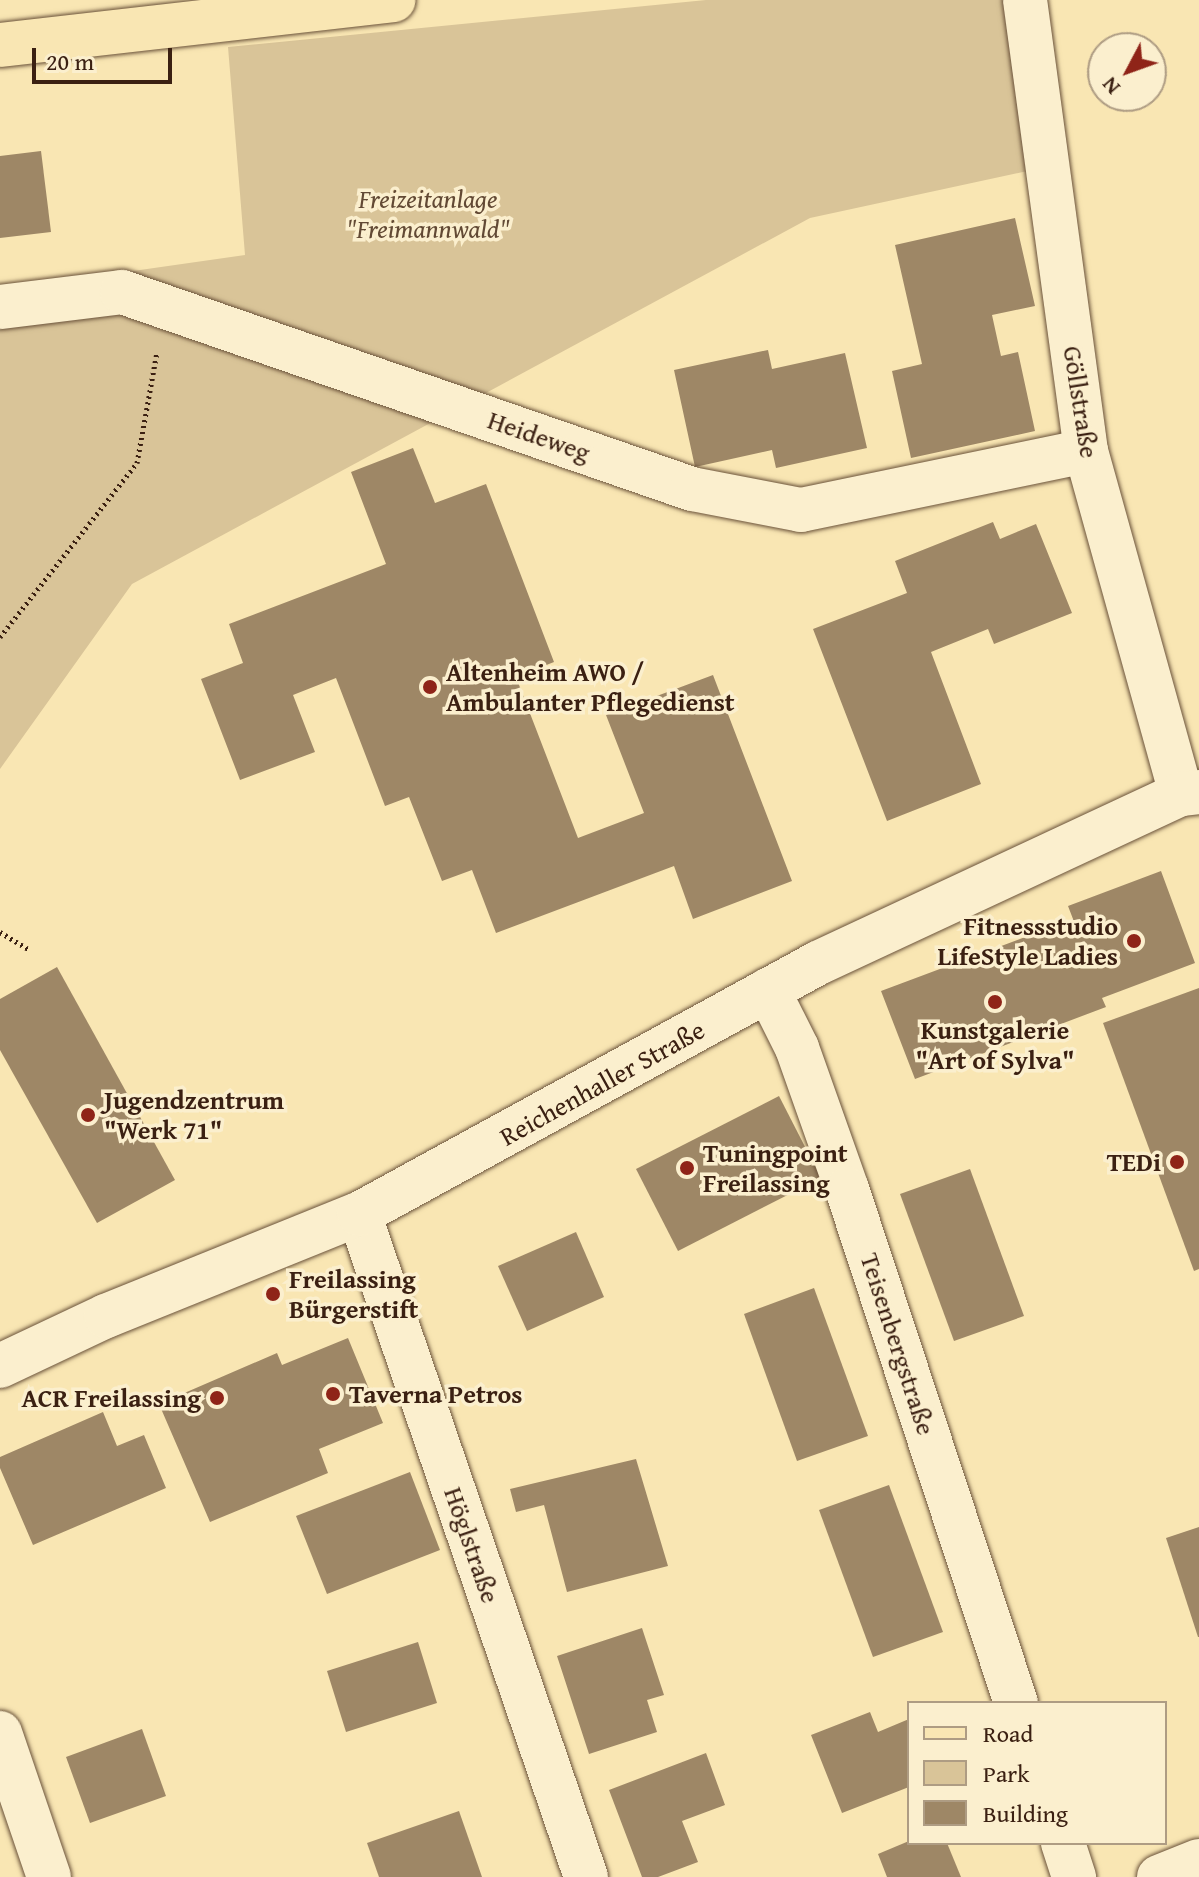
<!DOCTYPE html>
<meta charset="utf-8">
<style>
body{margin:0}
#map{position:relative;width:1199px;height:1877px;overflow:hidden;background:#f9e6b3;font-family:"Gentium Book Plus",serif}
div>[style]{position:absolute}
.green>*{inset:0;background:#d9c498}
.building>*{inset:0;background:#9e8766}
.path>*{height:5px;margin-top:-2.5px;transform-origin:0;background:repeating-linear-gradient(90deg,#3b2012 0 2px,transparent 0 6px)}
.roads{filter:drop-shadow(0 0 2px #6a523a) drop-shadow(0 0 2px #6a523a)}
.minor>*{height:44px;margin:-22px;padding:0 22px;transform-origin:22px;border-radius:22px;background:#fbefce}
.major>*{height:44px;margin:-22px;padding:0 22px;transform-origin:22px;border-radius:22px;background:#f9e6b3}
.dots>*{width:22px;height:22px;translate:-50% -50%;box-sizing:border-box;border:4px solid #fbefce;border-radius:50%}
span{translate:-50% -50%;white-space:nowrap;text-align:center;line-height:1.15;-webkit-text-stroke:7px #fbefce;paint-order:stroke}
.park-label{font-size:26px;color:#624934;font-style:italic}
.street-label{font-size:26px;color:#3b2012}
.poi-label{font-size:26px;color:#3b2012;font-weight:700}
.left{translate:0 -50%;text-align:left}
.right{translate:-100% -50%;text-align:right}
.legend{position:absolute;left:907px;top:1701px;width:260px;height:144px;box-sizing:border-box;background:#fbefce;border:2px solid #ae9c83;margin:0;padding:10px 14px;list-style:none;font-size:24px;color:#3b2012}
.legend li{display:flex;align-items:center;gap:16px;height:40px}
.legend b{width:40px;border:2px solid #ae9c83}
.north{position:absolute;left:1087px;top:32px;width:80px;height:80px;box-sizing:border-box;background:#fbefce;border:2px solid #ae9c83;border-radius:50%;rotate:229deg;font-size:22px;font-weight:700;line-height:32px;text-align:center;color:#3b2012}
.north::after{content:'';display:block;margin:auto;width:28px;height:36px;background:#8f2418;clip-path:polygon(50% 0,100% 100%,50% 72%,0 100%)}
.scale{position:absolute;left:32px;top:48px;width:140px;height:36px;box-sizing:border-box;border:4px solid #3b2012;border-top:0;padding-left:10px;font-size:24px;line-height:28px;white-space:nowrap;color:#3b2012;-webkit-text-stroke:6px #fbefce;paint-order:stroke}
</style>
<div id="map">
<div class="green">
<i style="clip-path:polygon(706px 0,1046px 0,1060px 164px,810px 218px,132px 584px,0 769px,0 290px,245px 255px,228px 47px)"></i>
</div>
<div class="building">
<i style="clip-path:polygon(41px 151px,51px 232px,0 238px,0 156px)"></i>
<i style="clip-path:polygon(1015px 218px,1035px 306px,992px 315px,1001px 356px,1018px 352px,1035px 431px,911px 458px,892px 371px,922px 364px,895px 245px)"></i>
<i style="clip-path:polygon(768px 350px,772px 369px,845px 353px,867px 448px,776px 468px,772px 450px,695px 467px,674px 370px)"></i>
<i style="clip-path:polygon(413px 448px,435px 503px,486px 484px,554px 662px,516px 677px,578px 838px,644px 813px,606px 715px,713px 675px,792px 881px,693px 919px,674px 866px,496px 933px,472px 870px,442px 881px,409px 797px,385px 806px,336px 678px,293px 695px,315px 752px,240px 780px,201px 679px,243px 663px,229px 624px,386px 564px,351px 472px)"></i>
<i style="clip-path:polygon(993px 522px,1000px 539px,1036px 524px,1072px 613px,994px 644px,988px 629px,931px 652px,981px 784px,887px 821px,813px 629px,907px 593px,895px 561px)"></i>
<i style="clip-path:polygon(1161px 871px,1195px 963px,1102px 998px,1106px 1007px,915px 1079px,881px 991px,1073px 919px,1068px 906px)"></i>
<i style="clip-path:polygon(57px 967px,175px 1180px,97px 1223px,0 1050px,0 999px)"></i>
<i style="clip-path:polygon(1199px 988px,1199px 1269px,1194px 1271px,1103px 1023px)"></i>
<i style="clip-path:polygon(779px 1096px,821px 1178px,678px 1251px,636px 1169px)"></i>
<i style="clip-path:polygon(970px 1169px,1024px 1316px,954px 1341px,900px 1194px)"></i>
<i style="clip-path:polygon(576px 1232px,604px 1297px,527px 1331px,498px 1266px)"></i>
<i style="clip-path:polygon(814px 1288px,868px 1436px,797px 1461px,744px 1314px)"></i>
<i style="clip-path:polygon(348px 1338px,383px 1423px,319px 1449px,328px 1473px,210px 1522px,159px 1404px,277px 1353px,282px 1365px)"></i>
<i style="clip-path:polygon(103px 1412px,117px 1446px,144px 1435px,166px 1488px,33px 1545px,0 1468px,0 1457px)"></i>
<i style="clip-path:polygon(636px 1459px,668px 1566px,567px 1592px,544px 1505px,516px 1512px,510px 1489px)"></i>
<i style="clip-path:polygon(410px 1472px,440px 1550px,327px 1594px,296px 1516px)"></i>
<i style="clip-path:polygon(889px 1485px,943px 1632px,873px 1657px,819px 1510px)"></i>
<i style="clip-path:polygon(1199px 1527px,1199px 1637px,1198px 1637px,1166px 1538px)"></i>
<i style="clip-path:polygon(642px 1628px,664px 1695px,647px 1700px,657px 1732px,589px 1754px,557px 1656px)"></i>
<i style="clip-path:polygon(418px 1642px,437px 1703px,346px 1732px,327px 1671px)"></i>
<i style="clip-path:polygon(870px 1712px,878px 1732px,909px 1719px,909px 1787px,842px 1813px,811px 1735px)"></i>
<i style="clip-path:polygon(142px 1729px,166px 1796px,90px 1823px,66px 1757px)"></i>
<i style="clip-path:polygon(706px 1753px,725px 1805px,682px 1821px,698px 1862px,658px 1877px,642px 1877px,609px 1790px)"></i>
<i style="clip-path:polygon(459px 1811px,482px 1877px,379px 1877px,367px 1843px)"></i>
<i style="clip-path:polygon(909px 1841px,947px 1843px,961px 1877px,887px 1877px,878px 1854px)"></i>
</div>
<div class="path">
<i style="left:0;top:637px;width:221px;rotate:-51.8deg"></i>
<i style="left:137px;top:463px;width:113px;rotate:-79.8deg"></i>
<i style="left:0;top:932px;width:35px;rotate:31deg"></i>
</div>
<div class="roads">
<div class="minor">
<i style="left:1025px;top:0;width:455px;rotate:82.3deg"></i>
<i style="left:1086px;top:451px;width:356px;rotate:74.5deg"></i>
<i style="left:0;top:307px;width:123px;rotate:-7deg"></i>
<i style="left:122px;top:292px;width:603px;rotate:19.07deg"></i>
<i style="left:692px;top:489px;width:111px;rotate:10.9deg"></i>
<i style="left:801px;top:510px;width:291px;rotate:-11.7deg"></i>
<i style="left:768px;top:990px;width:65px;rotate:63.4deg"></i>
<i style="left:797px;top:1048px;width:150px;rotate:70.5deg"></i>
<i style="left:847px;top:1189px;width:541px;rotate:71.8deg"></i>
<i style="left:359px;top:1214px;width:701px;rotate:71.1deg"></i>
<i style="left:0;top:1366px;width:117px;rotate:-25.3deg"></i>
<i style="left:106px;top:1316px;width:273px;rotate:-22deg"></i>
<i style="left:359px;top:1214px;width:523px;rotate:-28.67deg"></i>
<i style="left:818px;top:963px;width:400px;rotate:-25deg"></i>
<i style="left:1181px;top:794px;width:18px;rotate:-6deg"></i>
<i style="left:0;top:1733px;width:152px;rotate:71.2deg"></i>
<i style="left:1063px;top:1843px;width:36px;rotate:72deg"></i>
<i style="left:1159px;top:1877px;width:43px;rotate:-21.8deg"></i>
</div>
<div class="major">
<i style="left:0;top:45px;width:396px;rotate:-6.5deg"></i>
</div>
</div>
<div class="dots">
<i style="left:430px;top:687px;background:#8f2418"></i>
<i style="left:1134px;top:941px;background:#8f2418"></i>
<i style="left:995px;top:1002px;background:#8f2418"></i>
<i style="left:88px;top:1115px;background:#8f2418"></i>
<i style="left:1177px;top:1162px;background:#8f2418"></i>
<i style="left:687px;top:1168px;background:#8f2418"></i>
<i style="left:273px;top:1294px;background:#8f2418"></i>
<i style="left:333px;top:1394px;background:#8f2418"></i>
<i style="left:217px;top:1398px;background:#8f2418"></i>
</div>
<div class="park-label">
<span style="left:428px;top:214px">Freizeitanlage<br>"Freimannwald"</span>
</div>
<div class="street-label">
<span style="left:1081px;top:402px;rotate:81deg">Göllstraße</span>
<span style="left:539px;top:436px;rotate:19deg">Heideweg</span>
<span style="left:602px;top:1083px;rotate:-29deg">Reichenhaller Straße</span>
<span style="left:898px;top:1344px;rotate:72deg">Teisenbergstraße</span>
<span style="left:472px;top:1545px;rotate:71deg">Höglstraße</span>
</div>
<div class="poi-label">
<span class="left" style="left:446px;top:687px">Altenheim AWO /<br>Ambulanter Pflegedienst</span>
<span class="right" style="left:1118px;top:941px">Fitnessstudio<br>LifeStyle Ladies</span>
<span style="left:995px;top:1045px">Kunstgalerie<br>"Art of Sylva"</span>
<span class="left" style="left:104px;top:1115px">Jugendzentrum<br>"Werk 71"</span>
<span class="left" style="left:703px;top:1168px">Tuningpoint<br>Freilassing</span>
<span class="right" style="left:1161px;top:1162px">TEDi</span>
<span class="left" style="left:289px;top:1294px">Freilassing<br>Bürgerstift</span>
<span class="left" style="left:349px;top:1394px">Taverna Petros</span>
<span class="right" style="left:201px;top:1398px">ACR Freilassing</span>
</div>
<ul class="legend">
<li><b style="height:10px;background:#f9e6b3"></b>Road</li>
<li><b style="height:22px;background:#d9c498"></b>Park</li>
<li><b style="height:22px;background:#9e8766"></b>Building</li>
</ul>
<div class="north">N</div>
<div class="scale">20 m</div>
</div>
